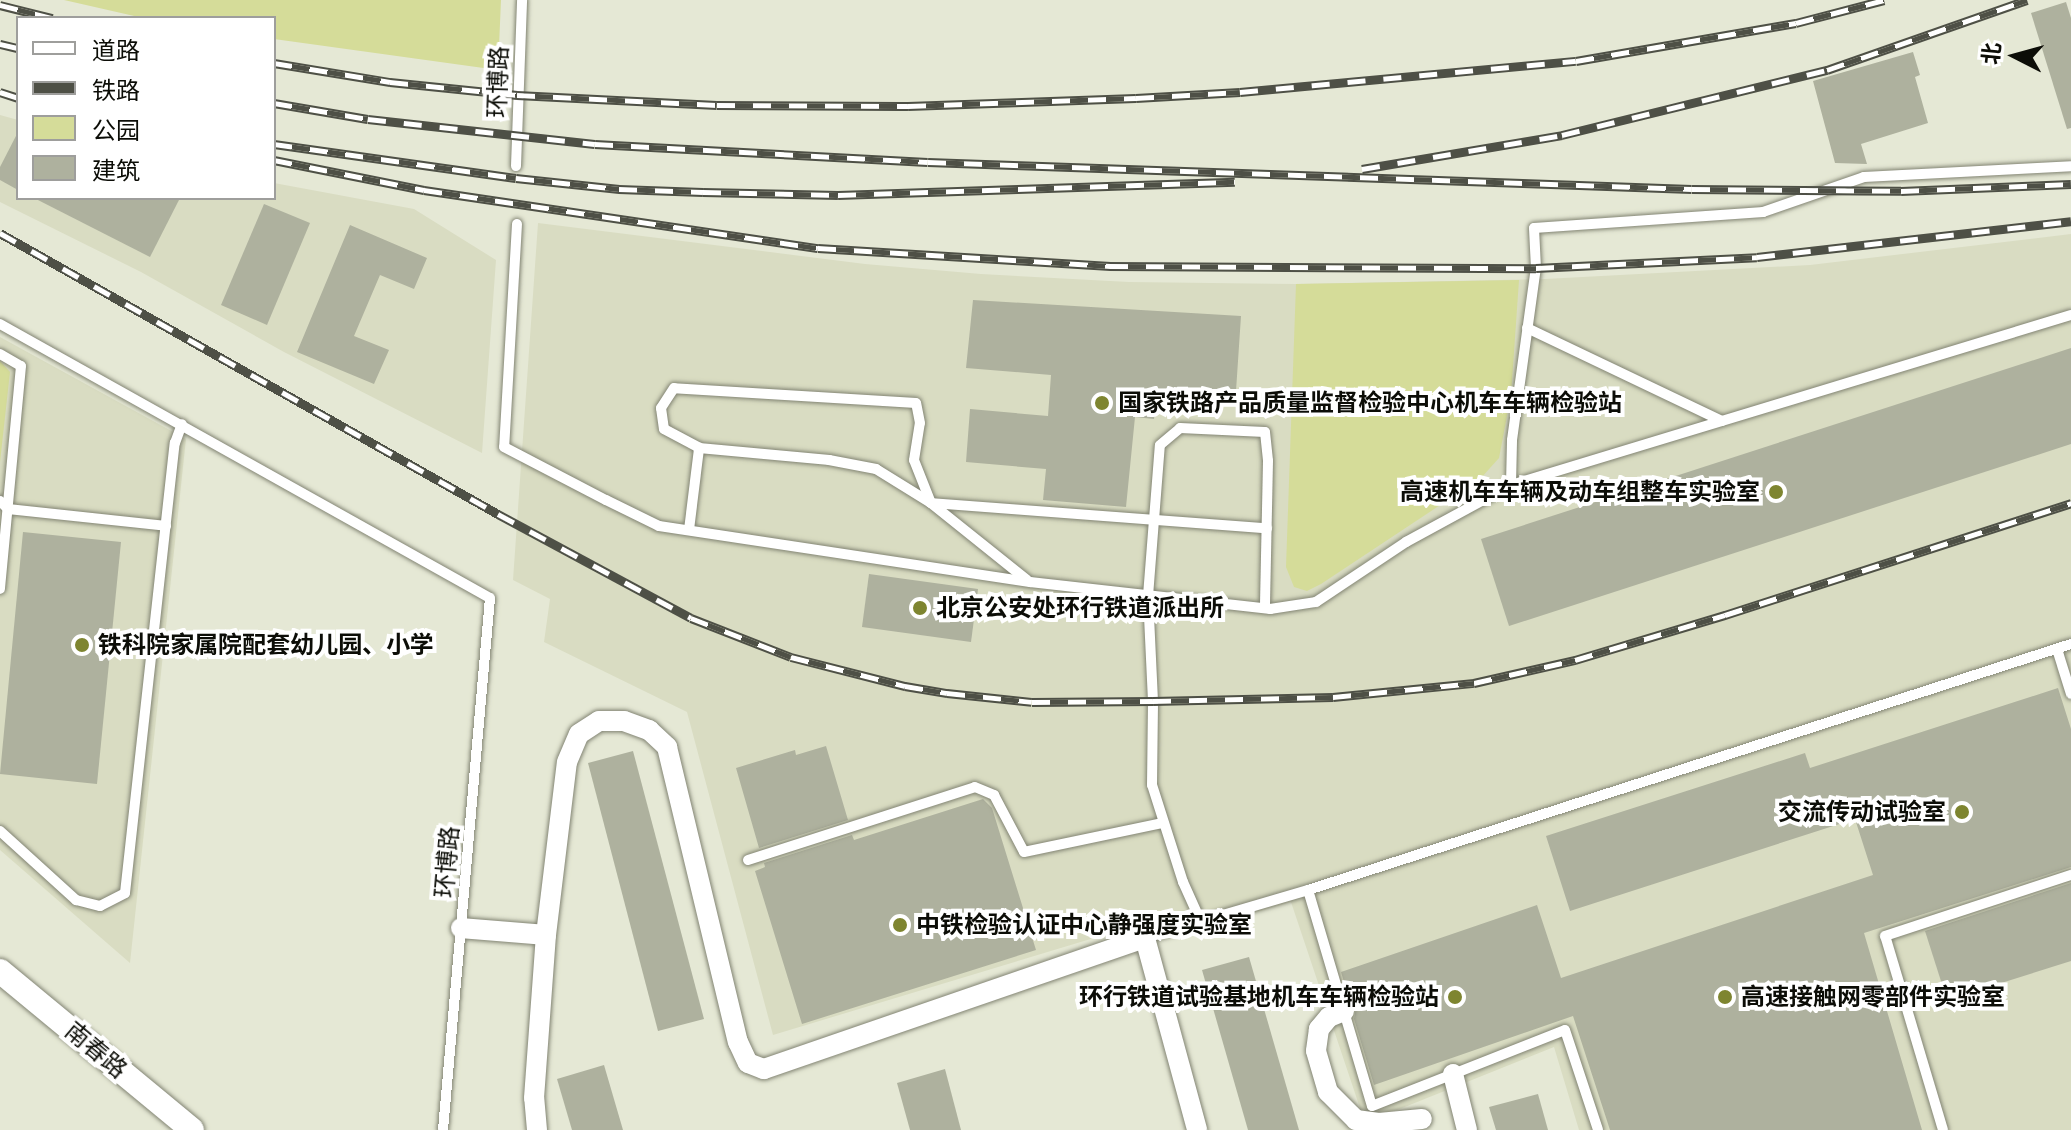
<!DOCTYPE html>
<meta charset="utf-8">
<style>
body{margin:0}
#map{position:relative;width:2071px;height:1130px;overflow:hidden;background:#e5e8d5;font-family:"Asap Condensed","Noto Sans SC",sans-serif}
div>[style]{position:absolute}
.built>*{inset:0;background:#d9dcc2}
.green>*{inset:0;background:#d5dc99}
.building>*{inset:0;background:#aeb19e}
.roads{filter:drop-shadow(0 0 2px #828473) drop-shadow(0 0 2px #828473)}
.service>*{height:10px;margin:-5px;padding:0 5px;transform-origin:5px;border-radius:5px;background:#fff}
.minor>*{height:20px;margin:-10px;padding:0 10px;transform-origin:10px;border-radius:10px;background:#fff}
.tertiary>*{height:24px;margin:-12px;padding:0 12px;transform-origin:12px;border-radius:12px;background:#fff}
.rail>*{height:9px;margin-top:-4.5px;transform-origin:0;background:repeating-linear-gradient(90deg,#fff 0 18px,#4e5046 0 36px);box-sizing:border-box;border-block:2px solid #4e5046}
.dots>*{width:22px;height:22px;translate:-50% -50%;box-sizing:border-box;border:4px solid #fff;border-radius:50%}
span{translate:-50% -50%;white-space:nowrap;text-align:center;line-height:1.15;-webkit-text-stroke:8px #fff;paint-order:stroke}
.street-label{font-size:24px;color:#0c0d07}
.poi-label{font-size:24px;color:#0c0d07;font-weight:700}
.left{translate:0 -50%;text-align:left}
.right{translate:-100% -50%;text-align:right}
.legend{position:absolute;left:16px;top:16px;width:260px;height:184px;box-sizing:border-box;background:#fff;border:2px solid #9e9e9c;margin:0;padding:10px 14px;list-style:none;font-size:24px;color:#0c0d07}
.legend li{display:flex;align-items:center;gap:16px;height:40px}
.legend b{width:40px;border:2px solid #9e9e9c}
.north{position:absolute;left:1975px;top:16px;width:80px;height:80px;-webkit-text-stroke:6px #fff;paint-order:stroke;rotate:276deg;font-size:22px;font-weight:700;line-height:32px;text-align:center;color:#0c0d07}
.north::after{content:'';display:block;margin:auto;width:28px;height:36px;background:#0c0d07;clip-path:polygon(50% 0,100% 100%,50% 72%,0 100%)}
</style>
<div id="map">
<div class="built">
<i style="clip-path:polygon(0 115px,18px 120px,18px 198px,274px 198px,274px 183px,414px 209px,496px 260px,482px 453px,284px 352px,141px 272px,0 202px)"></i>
<i style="clip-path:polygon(538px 223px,865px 264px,981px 274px,1129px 282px,1296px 284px,1545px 279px,1810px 265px,2071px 234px,2071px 1130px,1579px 1130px,1554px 1047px,1365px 1123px,1291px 902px,1155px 942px,1147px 922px,773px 1035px,687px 712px,544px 642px,550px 599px,513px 580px)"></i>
<i style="clip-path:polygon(0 337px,186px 439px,130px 963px,0 850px)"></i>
</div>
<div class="green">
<i style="clip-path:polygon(64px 0,501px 0,498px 70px,274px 39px,274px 18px,143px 18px)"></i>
<i style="clip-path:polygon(1519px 280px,1511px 395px,1499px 458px,1481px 478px,1321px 584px,1307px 591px,1294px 587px,1286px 567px,1296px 284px)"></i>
<i style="clip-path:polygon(0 361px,10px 372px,0 462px)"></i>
</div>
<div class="building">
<i style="clip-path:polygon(2066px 2px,2071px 18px,2071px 128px,2067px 129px,2031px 13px)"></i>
<i style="clip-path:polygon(1913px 52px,1920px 75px,1915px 77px,1928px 123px,1861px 144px,1867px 164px,1835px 163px,1813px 81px)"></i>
<i style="clip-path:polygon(18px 132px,18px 190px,0 180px,0 167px)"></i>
<i style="clip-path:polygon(34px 198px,180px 198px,150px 257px)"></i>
<i style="clip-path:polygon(264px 204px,310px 223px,267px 325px,221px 305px)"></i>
<i style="clip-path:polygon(350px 225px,427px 258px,414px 289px,380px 275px,354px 336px,389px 350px,374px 384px,297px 352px)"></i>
<i style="clip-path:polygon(973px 300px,1241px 316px,1235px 406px,1156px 400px,1154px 419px,1135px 417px,1126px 507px,1043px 500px,1046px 469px,966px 462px,970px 409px,1048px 416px,1051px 375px,966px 368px)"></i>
<i style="clip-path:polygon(2071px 348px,2071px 444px,1509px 626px,1481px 539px)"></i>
<i style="clip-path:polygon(23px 532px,121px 542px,97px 784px,0 774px)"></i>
<i style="clip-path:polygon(869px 574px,978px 589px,971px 642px,862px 627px)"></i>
<i style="clip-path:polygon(2058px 688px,2071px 729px,2071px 867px,1864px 933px,1922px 1130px,1610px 1130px,1573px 1016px,1374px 1085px,1354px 1019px,1356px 1007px,1349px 999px,1341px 972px,1537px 905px,1561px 978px,1873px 875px,1855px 819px,1570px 911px,1546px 836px,1805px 753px,1810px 768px)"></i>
<i style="clip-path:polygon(826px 746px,848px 820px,759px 848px,736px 768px,795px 750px,796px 755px)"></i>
<i style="clip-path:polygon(633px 751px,704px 1019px,658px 1031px,588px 763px)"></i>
<i style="clip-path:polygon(983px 799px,992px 808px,1036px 950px,802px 1024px,755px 871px,765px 867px,764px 863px,852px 835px,854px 840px)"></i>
<i style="clip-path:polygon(2071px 883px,2071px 961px,1947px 1000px,1925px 931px)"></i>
<i style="clip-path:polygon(1249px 957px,1299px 1130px,1248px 1130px,1202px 970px)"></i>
<i style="clip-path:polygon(604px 1065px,623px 1130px,572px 1130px,557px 1079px)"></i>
<i style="clip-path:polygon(945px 1069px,961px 1130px,910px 1130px,897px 1083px)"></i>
<i style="clip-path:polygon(1538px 1094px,1548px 1130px,1496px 1130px,1489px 1107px)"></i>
</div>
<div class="roads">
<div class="service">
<i style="left:516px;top:166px;width:166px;rotate:-87.9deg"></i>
<i style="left:517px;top:224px;width:223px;rotate:93.3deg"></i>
<i style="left:504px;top:447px;width:115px;rotate:27.5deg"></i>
<i style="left:606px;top:500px;width:59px;rotate:26.1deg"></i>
<i style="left:659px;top:526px;width:375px;rotate:8.6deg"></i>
<i style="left:1030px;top:582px;width:242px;rotate:6.4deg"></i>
<i style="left:1270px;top:609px;width:47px;rotate:-8.7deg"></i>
<i style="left:1316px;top:602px;width:108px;rotate:-33.7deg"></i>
<i style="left:1406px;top:542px;width:119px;rotate:-28.5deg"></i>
<i style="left:1511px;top:485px;width:45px;rotate:-88.7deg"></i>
<i style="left:1512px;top:440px;width:174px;rotate:-82.1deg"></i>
<i style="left:1536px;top:268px;width:40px;rotate:-92.9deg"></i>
<i style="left:1534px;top:228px;width:230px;rotate:-4deg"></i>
<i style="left:1763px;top:212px;width:107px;rotate:-19.1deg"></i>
<i style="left:1864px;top:177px;width:207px;rotate:-3deg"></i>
<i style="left:0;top:324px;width:561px;rotate:29.21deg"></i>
<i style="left:490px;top:598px;width:534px;rotate:95.05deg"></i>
<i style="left:1527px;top:328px;width:216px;rotate:25.5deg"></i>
<i style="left:0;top:354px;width:24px;rotate:30deg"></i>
<i style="left:21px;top:366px;width:224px;rotate:95.4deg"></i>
<i style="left:1511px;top:485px;width:585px;rotate:-16.89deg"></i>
<i style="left:0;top:501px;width:11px;rotate:45deg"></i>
<i style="left:8px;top:509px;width:159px;rotate:6.1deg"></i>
<i style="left:689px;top:530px;width:83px;rotate:-83deg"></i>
<i style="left:1027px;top:580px;width:123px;rotate:-141.3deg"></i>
<i style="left:931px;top:503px;width:46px;rotate:-111.6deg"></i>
<i style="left:914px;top:460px;width:37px;rotate:-81deg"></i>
<i style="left:920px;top:423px;width:20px;rotate:-101deg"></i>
<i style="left:916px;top:403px;width:242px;rotate:-176.5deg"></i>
<i style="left:674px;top:388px;width:24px;rotate:123deg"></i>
<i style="left:661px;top:408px;width:21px;rotate:82deg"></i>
<i style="left:664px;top:429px;width:40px;rotate:28deg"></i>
<i style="left:699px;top:448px;width:131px;rotate:5.3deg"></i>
<i style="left:829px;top:460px;width:48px;rotate:10.8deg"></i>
<i style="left:876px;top:469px;width:65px;rotate:31.7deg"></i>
<i style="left:931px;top:503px;width:337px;rotate:4.3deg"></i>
<i style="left:2057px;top:649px;width:47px;rotate:72.7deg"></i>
<i style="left:0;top:831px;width:103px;rotate:42.2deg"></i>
<i style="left:76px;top:900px;width:25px;rotate:14deg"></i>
<i style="left:100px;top:906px;width:28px;rotate:-27deg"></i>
<i style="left:125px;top:893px;width:453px;rotate:-83.7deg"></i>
<i style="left:175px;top:443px;width:20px;rotate:-70deg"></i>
<i style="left:748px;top:860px;width:238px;rotate:-17.8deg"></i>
<i style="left:975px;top:787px;width:21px;rotate:23deg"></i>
<i style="left:994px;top:795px;width:64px;rotate:62.2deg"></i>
<i style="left:1024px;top:852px;width:142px;rotate:-11.8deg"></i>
<i style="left:1308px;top:890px;width:225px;rotate:73.5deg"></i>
<i style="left:1372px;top:1106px;width:207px;rotate:-21.5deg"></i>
<i style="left:1565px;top:1030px;width:105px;rotate:71.7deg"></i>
<i style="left:1201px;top:922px;width:44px;rotate:-114.2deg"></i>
<i style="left:1183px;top:882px;width:102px;rotate:-107.7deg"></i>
<i style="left:1152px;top:785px;width:84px;rotate:-89.3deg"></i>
<i style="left:1153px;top:701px;width:105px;rotate:-92.7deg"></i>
<i style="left:1148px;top:596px;width:151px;rotate:-85.5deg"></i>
<i style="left:1160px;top:445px;width:26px;rotate:-40deg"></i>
<i style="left:1180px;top:428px;width:85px;rotate:2.7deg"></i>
<i style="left:1265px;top:432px;width:29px;rotate:84deg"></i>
<i style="left:1268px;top:461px;width:147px;rotate:91.2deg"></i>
<i style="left:1145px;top:938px;width:170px;rotate:-16.4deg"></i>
<i style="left:1308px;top:890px;width:802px;rotate:-17.87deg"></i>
<i style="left:1943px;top:1130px;width:202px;rotate:-106.6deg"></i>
<i style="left:1885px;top:936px;width:196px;rotate:-18.2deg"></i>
</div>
<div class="minor">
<i style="left:461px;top:928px;width:85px;rotate:4.7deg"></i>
<i style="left:1344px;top:1011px;width:16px;rotate:158deg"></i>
<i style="left:1329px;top:1017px;width:16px;rotate:130deg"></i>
<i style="left:1319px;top:1029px;width:22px;rotate:98deg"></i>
<i style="left:1316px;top:1051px;width:43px;rotate:73.7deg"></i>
<i style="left:1328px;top:1092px;width:40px;rotate:45deg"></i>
<i style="left:1356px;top:1120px;width:23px;rotate:7deg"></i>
<i style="left:1379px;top:1123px;width:43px;rotate:-5.3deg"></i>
<i style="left:1453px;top:1074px;width:58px;rotate:76deg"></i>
<i style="left:537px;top:1130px;width:32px;rotate:-95deg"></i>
<i style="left:534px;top:1098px;width:163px;rotate:-85.8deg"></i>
<i style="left:546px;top:935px;width:174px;rotate:-83.1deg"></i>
<i style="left:567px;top:762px;width:30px;rotate:-67deg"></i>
<i style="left:579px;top:734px;width:24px;rotate:-33deg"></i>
<i style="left:599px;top:721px;width:25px"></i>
<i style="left:624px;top:721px;width:27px;rotate:20deg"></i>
<i style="left:649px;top:730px;width:25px;rotate:43deg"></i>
<i style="left:667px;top:747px;width:303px;rotate:76.5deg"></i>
<i style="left:738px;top:1042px;width:23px;rotate:65deg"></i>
<i style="left:748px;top:1063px;width:17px;rotate:21deg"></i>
<i style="left:764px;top:1069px;width:403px;rotate:-19deg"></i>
<i style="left:1145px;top:938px;width:199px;rotate:74.8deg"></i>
</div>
<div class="tertiary">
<i style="left:0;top:971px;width:249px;rotate:39.6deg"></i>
</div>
</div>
<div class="rail">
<i style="left:0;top:5px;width:54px;rotate:14deg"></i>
<i style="left:0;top:44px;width:18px;rotate:13deg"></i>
<i style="left:274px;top:63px;width:118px;rotate:9.3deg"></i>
<i style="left:390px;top:82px;width:128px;rotate:5.8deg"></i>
<i style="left:517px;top:95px;width:200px;rotate:2.9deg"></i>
<i style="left:717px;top:105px;width:191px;rotate:0.3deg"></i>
<i style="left:908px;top:106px;width:228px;rotate:-2deg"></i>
<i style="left:1136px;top:98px;width:104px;rotate:-3.3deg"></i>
<i style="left:1240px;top:92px;width:337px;rotate:-5.3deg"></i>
<i style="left:1576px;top:61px;width:223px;rotate:-9.8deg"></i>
<i style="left:1796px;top:23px;width:91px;rotate:-14.6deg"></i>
<i style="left:0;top:92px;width:19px;rotate:18deg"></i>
<i style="left:274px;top:103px;width:95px;rotate:9.7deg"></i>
<i style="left:368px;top:119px;width:228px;rotate:6.3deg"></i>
<i style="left:595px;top:144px;width:333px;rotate:3.1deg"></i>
<i style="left:928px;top:162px;width:764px;rotate:2.02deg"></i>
<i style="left:1692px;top:189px;width:209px;rotate:0.5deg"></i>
<i style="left:1901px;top:191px;width:170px;rotate:-2.4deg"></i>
<i style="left:274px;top:144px;width:244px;rotate:8deg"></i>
<i style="left:516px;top:178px;width:104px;rotate:6.1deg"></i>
<i style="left:619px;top:189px;width:84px;rotate:2deg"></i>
<i style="left:703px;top:192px;width:135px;rotate:1.3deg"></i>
<i style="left:838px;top:195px;width:397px;rotate:-1.9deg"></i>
<i style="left:274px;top:160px;width:153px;rotate:11.3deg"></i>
<i style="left:424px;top:190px;width:398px;rotate:8.4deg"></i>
<i style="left:818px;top:248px;width:293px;rotate:3.5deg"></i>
<i style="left:1110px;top:266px;width:426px;rotate:0.3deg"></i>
<i style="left:1536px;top:268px;width:221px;rotate:-2.8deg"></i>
<i style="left:1757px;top:257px;width:316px;rotate:-6.5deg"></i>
<i style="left:1362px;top:169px;width:203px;rotate:-9.6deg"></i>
<i style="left:1562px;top:135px;width:273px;rotate:-13.8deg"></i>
<i style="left:1827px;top:70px;width:212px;rotate:-19.3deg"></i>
<i style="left:0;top:233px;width:572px;rotate:29.43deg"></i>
<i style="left:498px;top:514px;width:219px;rotate:28.3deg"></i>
<i style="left:691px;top:618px;width:107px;rotate:21.3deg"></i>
<i style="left:791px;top:657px;width:118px;rotate:14.3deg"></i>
<i style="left:905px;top:686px;width:43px;rotate:9.5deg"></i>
<i style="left:947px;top:693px;width:85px;rotate:6deg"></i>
<i style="left:1032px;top:702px;width:121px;rotate:-0.5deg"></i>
<i style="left:1153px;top:701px;width:180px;rotate:-1.3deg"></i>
<i style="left:1333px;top:697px;width:142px;rotate:-5.7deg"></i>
<i style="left:1474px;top:683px;width:104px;rotate:-12.8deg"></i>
<i style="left:1575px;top:660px;width:157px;rotate:-16.7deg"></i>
<i style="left:1725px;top:615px;width:364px;rotate:-17.9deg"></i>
</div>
<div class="dots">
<i style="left:1102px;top:403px;background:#7e8530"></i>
<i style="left:1776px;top:492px;background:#7e8530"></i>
<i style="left:920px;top:608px;background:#7e8530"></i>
<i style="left:82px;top:645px;background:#7e8530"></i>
<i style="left:1962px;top:812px;background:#7e8530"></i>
<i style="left:900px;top:925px;background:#7e8530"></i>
<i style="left:1455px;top:997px;background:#7e8530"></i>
<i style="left:1725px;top:997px;background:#7e8530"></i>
</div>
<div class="street-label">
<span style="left:498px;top:82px;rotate:-88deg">环博路</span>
<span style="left:447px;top:862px;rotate:-85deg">环博路</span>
<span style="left:96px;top:1050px;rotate:40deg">南春路</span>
</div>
<div class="poi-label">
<span class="left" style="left:1118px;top:403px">国家铁路产品质量监督检验中心机车车辆检验站</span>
<span class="right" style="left:1760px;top:492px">高速机车车辆及动车组整车实验室</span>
<span class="left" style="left:936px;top:608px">北京公安处环行铁道派出所</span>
<span class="left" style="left:98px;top:645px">铁科院家属院配套幼儿园、小学</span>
<span class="right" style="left:1946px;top:812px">交流传动试验室</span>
<span class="left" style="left:916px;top:925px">中铁检验认证中心静强度实验室</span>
<span class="right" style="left:1439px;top:997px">环行铁道试验基地机车车辆检验站</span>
<span class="left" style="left:1741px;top:997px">高速接触网零部件实验室</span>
</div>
<ul class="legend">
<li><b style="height:10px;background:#fff"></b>道路</li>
<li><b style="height:10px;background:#4e5046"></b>铁路</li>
<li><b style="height:22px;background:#d5dc99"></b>公园</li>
<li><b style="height:22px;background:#aeb19e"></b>建筑</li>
</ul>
<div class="north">北</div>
</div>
